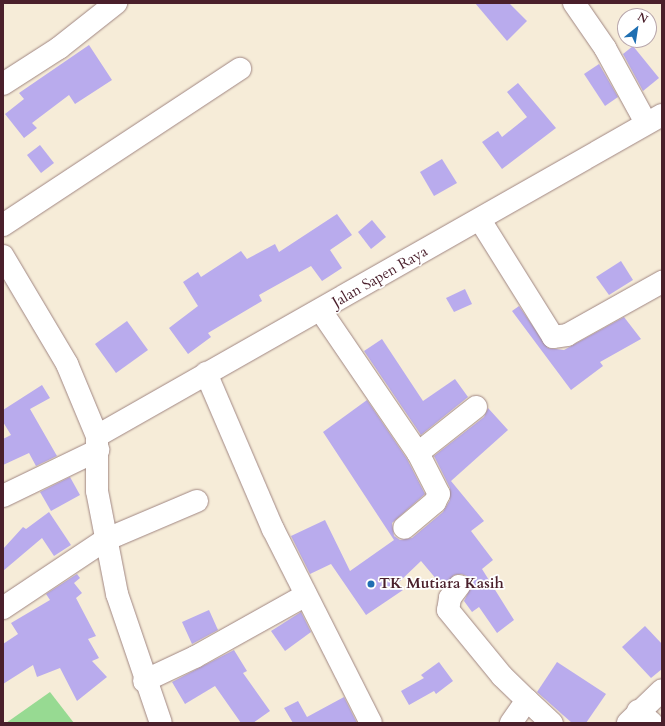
<!DOCTYPE html>
<style>
body{margin:0}
#map{position:relative;width:665px;height:726px;overflow:hidden;background:#f6ecd8;font-family:Cardo,serif}
div>[style]{position:absolute}
.green>*{inset:0;background:#97da92}
.building>*{inset:0;background:#b9abed}
.roads{filter:drop-shadow(0 0 1px #a08682) drop-shadow(0 0 1px #a08682)}
.minor>*{height:22px;margin:-11px;padding:0 11px;transform-origin:11px;border-radius:11px;background:#fff}
.tertiary>*{height:22px;margin:-11px;padding:0 11px;transform-origin:11px;border-radius:11px;background:#fff}
.dots>*{width:11px;height:11px;translate:-50% -50%;box-sizing:border-box;border:2px solid #fff;border-radius:50%}
span{translate:-50% -50%;white-space:nowrap;text-align:center;line-height:1.15;-webkit-text-stroke:3.5px #fff;paint-order:stroke}
.street-label{font-size:15px;color:#4a1f2b}
.poi-label{font-size:15px;color:#4a1f2b;font-weight:700}
.left{translate:0 -50%;text-align:left}
.frame{position:absolute;inset:0;border:4px solid #4a1f2b;pointer-events:none}
.north{position:absolute;left:617px;top:8px;width:40px;height:40px;box-sizing:border-box;background:#fff;border:1px solid #b7a5aa;border-radius:50%;rotate:30deg;font-size:11px;font-weight:700;line-height:16px;text-align:center;color:#4a1f2b}
.north::after{content:'';display:block;margin:auto;width:14px;height:18px;background:#1f6fb2;clip-path:polygon(50% 0,100% 100%,50% 72%,0 100%)}
</style>
<div id="map">
<div class="green">
<i style="clip-path:polygon(50px 692px,74px 723px,6px 723px)"></i>
</div>
<div class="building">
<i style="clip-path:polygon(475px 3px,509px 3px,527px 21px,507px 41px)"></i>
<i style="clip-path:polygon(89px 45px,112px 80px,75px 104px,69px 95px,32px 123px,37px 128px,24px 138px,5px 114px,24px 99px,19px 93px)"></i>
<i style="clip-path:polygon(633px 46px,659px 78px,643px 91px,623px 54px)"></i>
<i style="clip-path:polygon(599px 64px,618px 97px,605px 106px,584px 74px)"></i>
<i style="clip-path:polygon(518px 83px,556px 128px,502px 169px,482px 142px,498px 131px,502px 137px,527px 117px,507px 92px)"></i>
<i style="clip-path:polygon(40px 145px,54px 163px,41px 173px,27px 155px)"></i>
<i style="clip-path:polygon(442px 159px,457px 183px,434px 196px,420px 172px)"></i>
<i style="clip-path:polygon(337px 214px,352px 235px,330px 250px,342px 268px,322px 281px,311px 266px,259px 295px,262px 301px,208px 333px,211px 337px,188px 354px,169px 328px,198px 306px,183px 282px,198px 272px,201px 277px,241px 251px,247px 259px,275px 244px,279px 252px)"></i>
<i style="clip-path:polygon(372px 220px,386px 237px,371px 249px,358px 232px)"></i>
<i style="clip-path:polygon(621px 261px,633px 280px,609px 295px,596px 277px)"></i>
<i style="clip-path:polygon(465px 289px,472px 304px,454px 312px,446px 298px)"></i>
<i style="clip-path:polygon(519px 306px,548px 348px,564px 350px,624px 317px,641px 339px,600px 362px,603px 366px,571px 390px,512px 311px)"></i>
<i style="clip-path:polygon(127px 321px,148px 350px,116px 373px,95px 344px)"></i>
<i style="clip-path:polygon(382px 339px,423px 401px,455px 379px,468px 397px,421px 435px,364px 351px)"></i>
<i style="clip-path:polygon(42px 385px,50px 398px,30px 409px,57px 456px,36px 466px,29px 453px,3px 465px,3px 439px,11px 435px,3px 422px,3px 410px)"></i>
<i style="clip-path:polygon(367px 400px,407px 459px,425px 494px,392px 523px,394px 536px,400px 540px,412px 538px,443px 512px,450px 500px,450px 488px,434px 456px,484px 417px,488px 408px,508px 430px,451px 481px,484px 521px,471px 531px,493px 560px,482px 569px,514px 620px,497px 633px,479px 607px,472px 612px,464px 601px,471px 587px,467px 576px,461px 574px,454px 575px,443px 587px,421px 561px,398px 583px,403px 590px,366px 615px,331px 564px,310px 574px,291px 536px,325px 520px,350px 571px,394px 540px,323px 432px)"></i>
<i style="clip-path:polygon(70px 477px,80px 495px,51px 511px,40px 492px)"></i>
<i style="clip-path:polygon(49px 512px,71px 545px,54px 556px,42px 538px,3px 571px,3px 549px,23px 527px,26px 529px)"></i>
<i style="clip-path:polygon(77px 574px,80px 578px,74px 583px,82px 593px,76px 598px,96px 636px,88px 639px,99px 658px,92px 661px,107px 677px,77px 701px,60px 668px,37px 677px,33px 665px,3px 684px,3px 644px,18px 634px,11px 623px,50px 600px,46px 594px)"></i>
<i style="clip-path:polygon(209px 610px,218px 630px,192px 644px,182px 622px)"></i>
<i style="clip-path:polygon(301px 612px,311px 632px,285px 651px,271px 631px)"></i>
<i style="clip-path:polygon(645px 626px,662px 644px,662px 669px,651px 678px,622px 647px)"></i>
<i style="clip-path:polygon(234px 650px,247px 671px,243px 673px,270px 711px,253px 723px,241px 723px,215px 686px,185px 704px,172px 682px)"></i>
<i style="clip-path:polygon(439px 662px,453px 681px,436px 694px,434px 691px,409px 705px,401px 691px,424px 678px,421px 675px)"></i>
<i style="clip-path:polygon(557px 662px,606px 694px,586px 723px,572px 723px,537px 692px)"></i>
<i style="clip-path:polygon(344px 697px,357px 723px,293px 723px,284px 708px,298px 701px,307px 717px)"></i>
</div>
<div class="roads">
<div class="minor">
<i style="left:574px;top:3px;width:55px;rotate:55.4deg"></i>
<i style="left:605px;top:48px;width:85px;rotate:61.3deg"></i>
<i style="left:3px;top:84px;width:67px;rotate:-32.7deg"></i>
<i style="left:59px;top:48px;width:73px;rotate:-38.3deg"></i>
<i style="left:480px;top:220px;width:138px;rotate:58deg"></i>
<i style="left:553px;top:337px;width:14px;rotate:-8deg"></i>
<i style="left:567px;top:335px;width:109px;rotate:-29.2deg"></i>
<i style="left:3px;top:225px;width:284px;rotate:-33.4deg"></i>
<i style="left:321px;top:311px;width:172px;rotate:55.7deg"></i>
<i style="left:418px;top:453px;width:46px;rotate:62.9deg"></i>
<i style="left:439px;top:494px;width:9px;rotate:117deg"></i>
<i style="left:435px;top:502px;width:40px;rotate:140deg"></i>
<i style="left:206px;top:373px;width:170px;rotate:66.8deg"></i>
<i style="left:273px;top:529px;width:217px;rotate:63.2deg"></i>
<i style="left:97px;top:436px;width:650px;rotate:-29.6deg"></i>
<i style="left:418px;top:453px;width:74px;rotate:-38.4deg"></i>
<i style="left:3px;top:496px;width:106px;rotate:-25.8deg"></i>
<i style="left:459px;top:586px;width:15px;rotate:127deg"></i>
<i style="left:450px;top:598px;width:12px;rotate:99deg"></i>
<i style="left:448px;top:610px;width:85px;rotate:50.7deg"></i>
<i style="left:502px;top:676px;width:35px;rotate:44deg"></i>
<i style="left:527px;top:700px;width:28px;rotate:125deg"></i>
<i style="left:3px;top:608px;width:123px;rotate:-33.7deg"></i>
<i style="left:105px;top:540px;width:100px;rotate:-23deg"></i>
<i style="left:144px;top:681px;width:56px;rotate:-25.2deg"></i>
<i style="left:195px;top:657px;width:127px;rotate:-29.2deg"></i>
<i style="left:527px;top:700px;width:34px;rotate:43deg"></i>
<i style="left:638px;top:711px;width:18px;rotate:41deg"></i>
<i style="left:628px;top:723px;width:47px;rotate:-44.1deg"></i>
</div>
<div class="tertiary">
<i style="left:3px;top:256px;width:126px;rotate:59.3deg"></i>
<i style="left:67px;top:364px;width:78px;rotate:67.4deg"></i>
<i style="left:97px;top:436px;width:55px;rotate:90deg"></i>
<i style="left:97px;top:491px;width:105px;rotate:79deg"></i>
<i style="left:117px;top:594px;width:136px;rotate:71.2deg"></i>
</div>
</div>
<div class="dots">
<i style="left:371px;top:584px;background:#1f6fb2"></i>
</div>
<div class="street-label">
<span style="left:380px;top:277px;rotate:-30deg">Jalan Sapen Raya</span>
</div>
<div class="poi-label">
<span class="left" style="left:379px;top:584px">TK Mutiara Kasih</span>
</div>
<div class="frame"></div>
<div class="north">N</div>
</div>
